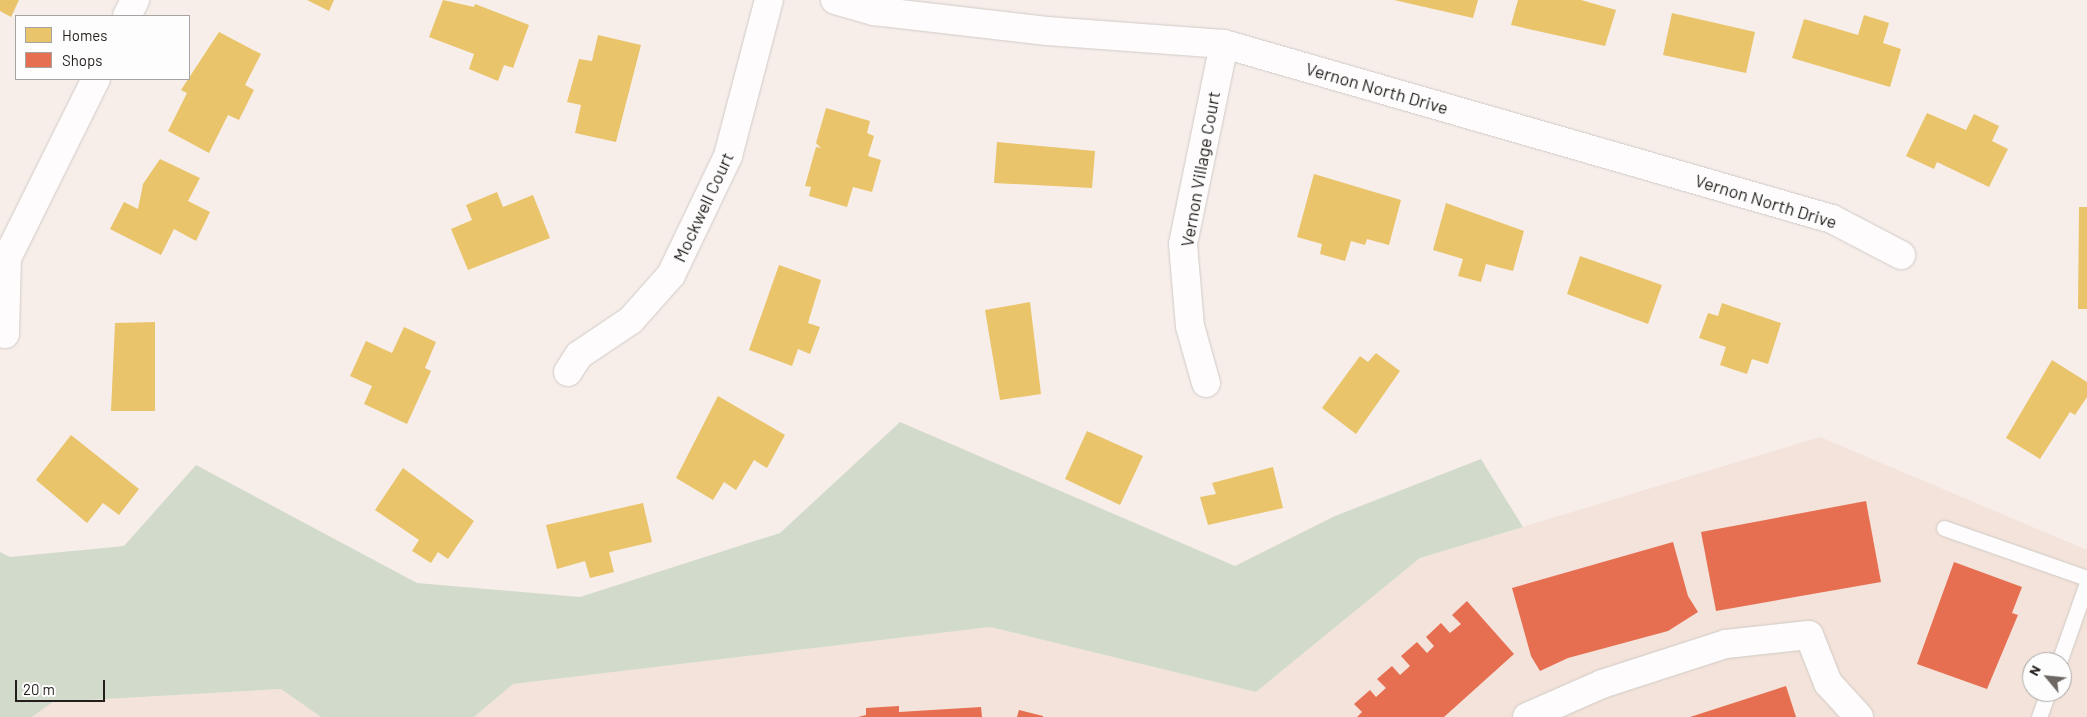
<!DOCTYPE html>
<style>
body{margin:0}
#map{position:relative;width:2087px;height:717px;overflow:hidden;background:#f7eeea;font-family:Barlow,sans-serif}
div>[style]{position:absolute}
.built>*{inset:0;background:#f3e3da}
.green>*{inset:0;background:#d2dbcb}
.homes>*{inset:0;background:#e9c46a}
.shops>*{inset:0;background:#e76f51}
.roads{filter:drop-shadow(0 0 1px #d0cac6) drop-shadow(0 0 1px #d0cac6)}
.lane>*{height:15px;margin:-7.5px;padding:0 7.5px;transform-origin:7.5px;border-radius:7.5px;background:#fefcfc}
.street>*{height:28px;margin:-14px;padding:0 14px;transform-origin:14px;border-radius:14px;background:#fefcfc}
span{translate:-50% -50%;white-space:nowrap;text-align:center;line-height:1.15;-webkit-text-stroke:5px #fdfdfd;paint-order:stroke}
.street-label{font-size:18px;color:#231e1b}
.legend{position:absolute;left:15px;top:15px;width:175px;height:65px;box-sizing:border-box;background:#fdfdfd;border:1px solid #a6a4a3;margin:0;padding:6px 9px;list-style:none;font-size:15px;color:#231e1b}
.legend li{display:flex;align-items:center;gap:10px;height:25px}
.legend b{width:25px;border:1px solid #a6a4a3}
.north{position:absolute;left:2022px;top:652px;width:50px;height:50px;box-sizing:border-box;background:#fdfdfd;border:1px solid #a6a4a3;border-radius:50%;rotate:298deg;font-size:14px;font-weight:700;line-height:20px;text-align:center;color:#231e1b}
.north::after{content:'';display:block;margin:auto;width:18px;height:22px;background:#6d6763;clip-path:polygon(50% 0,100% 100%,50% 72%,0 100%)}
.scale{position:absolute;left:15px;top:680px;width:90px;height:22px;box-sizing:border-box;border:2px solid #231e1b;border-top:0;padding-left:6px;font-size:15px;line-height:18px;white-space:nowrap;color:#231e1b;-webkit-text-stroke:4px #fdfdfd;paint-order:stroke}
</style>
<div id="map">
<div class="built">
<i style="clip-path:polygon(evenodd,1820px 437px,2087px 550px,2087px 717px,474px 717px,512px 684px,990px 627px,1256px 692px,1420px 558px,1820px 437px,2032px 662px,2062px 662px,2062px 692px,2032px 692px,2032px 662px)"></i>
<i style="clip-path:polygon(281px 689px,321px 717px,32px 717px,53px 702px)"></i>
</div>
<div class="green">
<i style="clip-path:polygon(900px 422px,1235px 566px,1335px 516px,1481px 459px,1523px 527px,1420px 558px,1256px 692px,990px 627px,513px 684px,474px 717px,321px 717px,281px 689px,53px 702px,32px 717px,0 717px,0 552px,10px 557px,124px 546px,196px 465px,417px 583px,580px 597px,780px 533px)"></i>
</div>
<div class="homes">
<i style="clip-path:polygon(0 0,19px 0,11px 17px,0 11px)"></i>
<i style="clip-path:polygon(307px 0,334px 0,329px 11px)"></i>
<i style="clip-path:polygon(443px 0,474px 7px,475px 4px,529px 25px,513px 68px,504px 65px,498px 81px,469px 69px,474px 54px,429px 37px)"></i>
<i style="clip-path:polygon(1394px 0,1478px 0,1473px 18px)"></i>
<i style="clip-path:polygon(1518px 0,1581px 0,1616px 10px,1605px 46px,1511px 25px)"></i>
<i style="clip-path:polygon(1672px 13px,1755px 32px,1746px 73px,1663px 55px)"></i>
<i style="clip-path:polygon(1864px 15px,1889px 23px,1883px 43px,1901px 49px,1890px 87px,1792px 58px,1804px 19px,1858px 35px)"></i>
<i style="clip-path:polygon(219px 32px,261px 54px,245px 85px,254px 90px,239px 120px,228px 115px,209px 153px,168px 131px,187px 93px,181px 90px)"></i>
<i style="clip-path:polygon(598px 35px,641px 45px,616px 142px,575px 133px,581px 105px,567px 102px,579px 59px,592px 61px)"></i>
<i style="clip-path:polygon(826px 108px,870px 121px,867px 133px,874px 136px,868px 156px,881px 160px,872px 192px,853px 187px,847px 207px,809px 196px,811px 187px,805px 186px,816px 147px,821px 148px,816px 143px)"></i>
<i style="clip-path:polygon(1927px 113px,1966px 130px,1974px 114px,1999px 126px,1992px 141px,2008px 149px,1989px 187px,1937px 162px,1934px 169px,1906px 156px)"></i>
<i style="clip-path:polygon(997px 142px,1095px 151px,1092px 188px,994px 183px)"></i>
<i style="clip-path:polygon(160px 159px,200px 178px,188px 201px,210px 212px,196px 241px,174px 229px,161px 255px,110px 229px,124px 202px,138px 209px,143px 184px)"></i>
<i style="clip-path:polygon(1314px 174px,1401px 200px,1389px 245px,1367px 239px,1365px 245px,1351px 241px,1345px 261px,1320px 254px,1322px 244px,1297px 237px)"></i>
<i style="clip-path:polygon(497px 192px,503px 207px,533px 195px,550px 238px,468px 270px,451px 229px,472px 220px,466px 205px)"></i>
<i style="clip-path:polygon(1446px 203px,1524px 231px,1513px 271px,1486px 264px,1481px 282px,1458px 276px,1463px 259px,1433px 250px)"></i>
<i style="clip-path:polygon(2079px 207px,2087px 207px,2087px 309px,2078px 309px)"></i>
<i style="clip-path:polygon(1580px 256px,1662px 285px,1648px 324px,1567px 294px)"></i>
<i style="clip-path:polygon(779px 265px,821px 280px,808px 323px,820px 327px,810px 354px,798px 349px,792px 366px,749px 350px)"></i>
<i style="clip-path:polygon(1030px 302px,1041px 394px,1000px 400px,985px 310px)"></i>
<i style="clip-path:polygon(1722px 303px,1781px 323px,1768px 364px,1752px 359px,1747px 374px,1720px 365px,1726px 347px,1699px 338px,1708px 313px,1718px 316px)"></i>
<i style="clip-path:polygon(155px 322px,155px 411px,111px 411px,115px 323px)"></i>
<i style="clip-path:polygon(404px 327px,436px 342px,425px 368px,431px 371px,407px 424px,364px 404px,372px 386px,350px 376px,366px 341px,392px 353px)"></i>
<i style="clip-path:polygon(1376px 353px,1400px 371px,1356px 434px,1322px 408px,1360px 356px,1368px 362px)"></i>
<i style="clip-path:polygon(2052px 360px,2087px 382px,2087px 397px,2075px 415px,2070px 412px,2040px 459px,2006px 438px)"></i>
<i style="clip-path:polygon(718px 396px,785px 435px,767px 468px,754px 460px,736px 490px,724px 482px,713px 500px,676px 478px)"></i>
<i style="clip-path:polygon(1087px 431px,1143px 456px,1120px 505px,1065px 479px)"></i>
<i style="clip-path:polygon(71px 435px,139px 489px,119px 515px,103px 503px,87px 523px,36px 480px)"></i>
<i style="clip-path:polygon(1273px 467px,1283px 508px,1208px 525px,1200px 497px,1216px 494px,1212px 483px)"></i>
<i style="clip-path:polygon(403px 468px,474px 521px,448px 559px,438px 552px,431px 563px,412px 551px,419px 540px,375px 510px)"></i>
<i style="clip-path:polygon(643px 503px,652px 542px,609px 552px,614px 572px,590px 578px,585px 561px,557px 569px,546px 525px)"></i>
</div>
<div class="shops">
<i style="clip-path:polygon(1866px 501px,1881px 582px,1716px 611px,1701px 532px)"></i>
<i style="clip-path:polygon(1673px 542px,1688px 596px,1698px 612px,1668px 631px,1568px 658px,1540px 671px,1531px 656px,1512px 588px)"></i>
<i style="clip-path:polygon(1954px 562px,2022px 587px,2012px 613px,2018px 615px,1987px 689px,1917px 664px)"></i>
<i style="clip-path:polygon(1467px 601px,1514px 654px,1444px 717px,1357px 717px,1362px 712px,1354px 704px,1370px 690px,1376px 697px,1386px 688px,1377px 679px,1392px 666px,1400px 675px,1410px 666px,1401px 656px,1417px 642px,1427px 653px,1434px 646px,1426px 637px,1441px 623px,1450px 633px,1461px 624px,1452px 615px)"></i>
<i style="clip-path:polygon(1786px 686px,1796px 717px,1690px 717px)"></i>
<i style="clip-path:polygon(899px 706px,899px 712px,981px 707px,982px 717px,858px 717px,866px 715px,866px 708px)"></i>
<i style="clip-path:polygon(1019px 710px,1043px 716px,1043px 717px,1017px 717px)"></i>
</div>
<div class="roads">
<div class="lane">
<i style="left:1944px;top:528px;width:151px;rotate:19.3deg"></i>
<i style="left:2059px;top:662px;width:84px;rotate:-70.5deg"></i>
<i style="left:2039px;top:717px;width:27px;rotate:-70deg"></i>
</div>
<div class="street">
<i style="left:835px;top:0;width:41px;rotate:15.8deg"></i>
<i style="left:874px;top:11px;width:174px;rotate:6.6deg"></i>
<i style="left:1047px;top:31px;width:177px;rotate:4.2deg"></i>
<i style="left:1224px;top:44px;width:633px;rotate:16.06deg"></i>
<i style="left:1832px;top:219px;width:78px;rotate:27.6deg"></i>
<i style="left:127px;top:16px;width:18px;rotate:-63deg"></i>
<i style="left:5px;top:334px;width:76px;rotate:-88.5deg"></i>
<i style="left:7px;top:258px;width:200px;rotate:-63.6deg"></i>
<i style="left:568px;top:372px;width:20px;rotate:-57deg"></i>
<i style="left:579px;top:355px;width:63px;rotate:-33.9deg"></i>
<i style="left:631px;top:320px;width:60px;rotate:-48.4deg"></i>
<i style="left:671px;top:275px;width:132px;rotate:-64.4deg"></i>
<i style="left:728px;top:156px;width:161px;rotate:-75.3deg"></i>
<i style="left:1206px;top:383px;width:59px;rotate:-105.7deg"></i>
<i style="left:1190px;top:326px;width:82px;rotate:-94.9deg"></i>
<i style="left:1183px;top:244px;width:204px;rotate:-78.4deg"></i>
<i style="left:1527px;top:717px;width:82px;rotate:-23.7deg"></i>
<i style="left:1602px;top:684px;width:130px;rotate:-17.9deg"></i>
<i style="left:1726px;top:644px;width:83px;rotate:-6.2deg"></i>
<i style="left:1809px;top:635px;width:52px;rotate:68.4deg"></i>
<i style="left:1828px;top:683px;width:46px;rotate:47.6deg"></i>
</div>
</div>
<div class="street-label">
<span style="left:1377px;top:88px;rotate:16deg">Vernon North Drive</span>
<span style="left:1200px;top:169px;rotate:-80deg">Vernon Village Court</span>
<span style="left:1766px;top:201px;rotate:17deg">Vernon North Drive</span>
<span style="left:703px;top:207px;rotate:-65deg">Mockwell Court</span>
</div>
<ul class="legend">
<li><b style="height:14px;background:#e9c46a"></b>Homes</li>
<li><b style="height:14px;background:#e76f51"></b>Shops</li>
</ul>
<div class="north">N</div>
<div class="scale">20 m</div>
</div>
